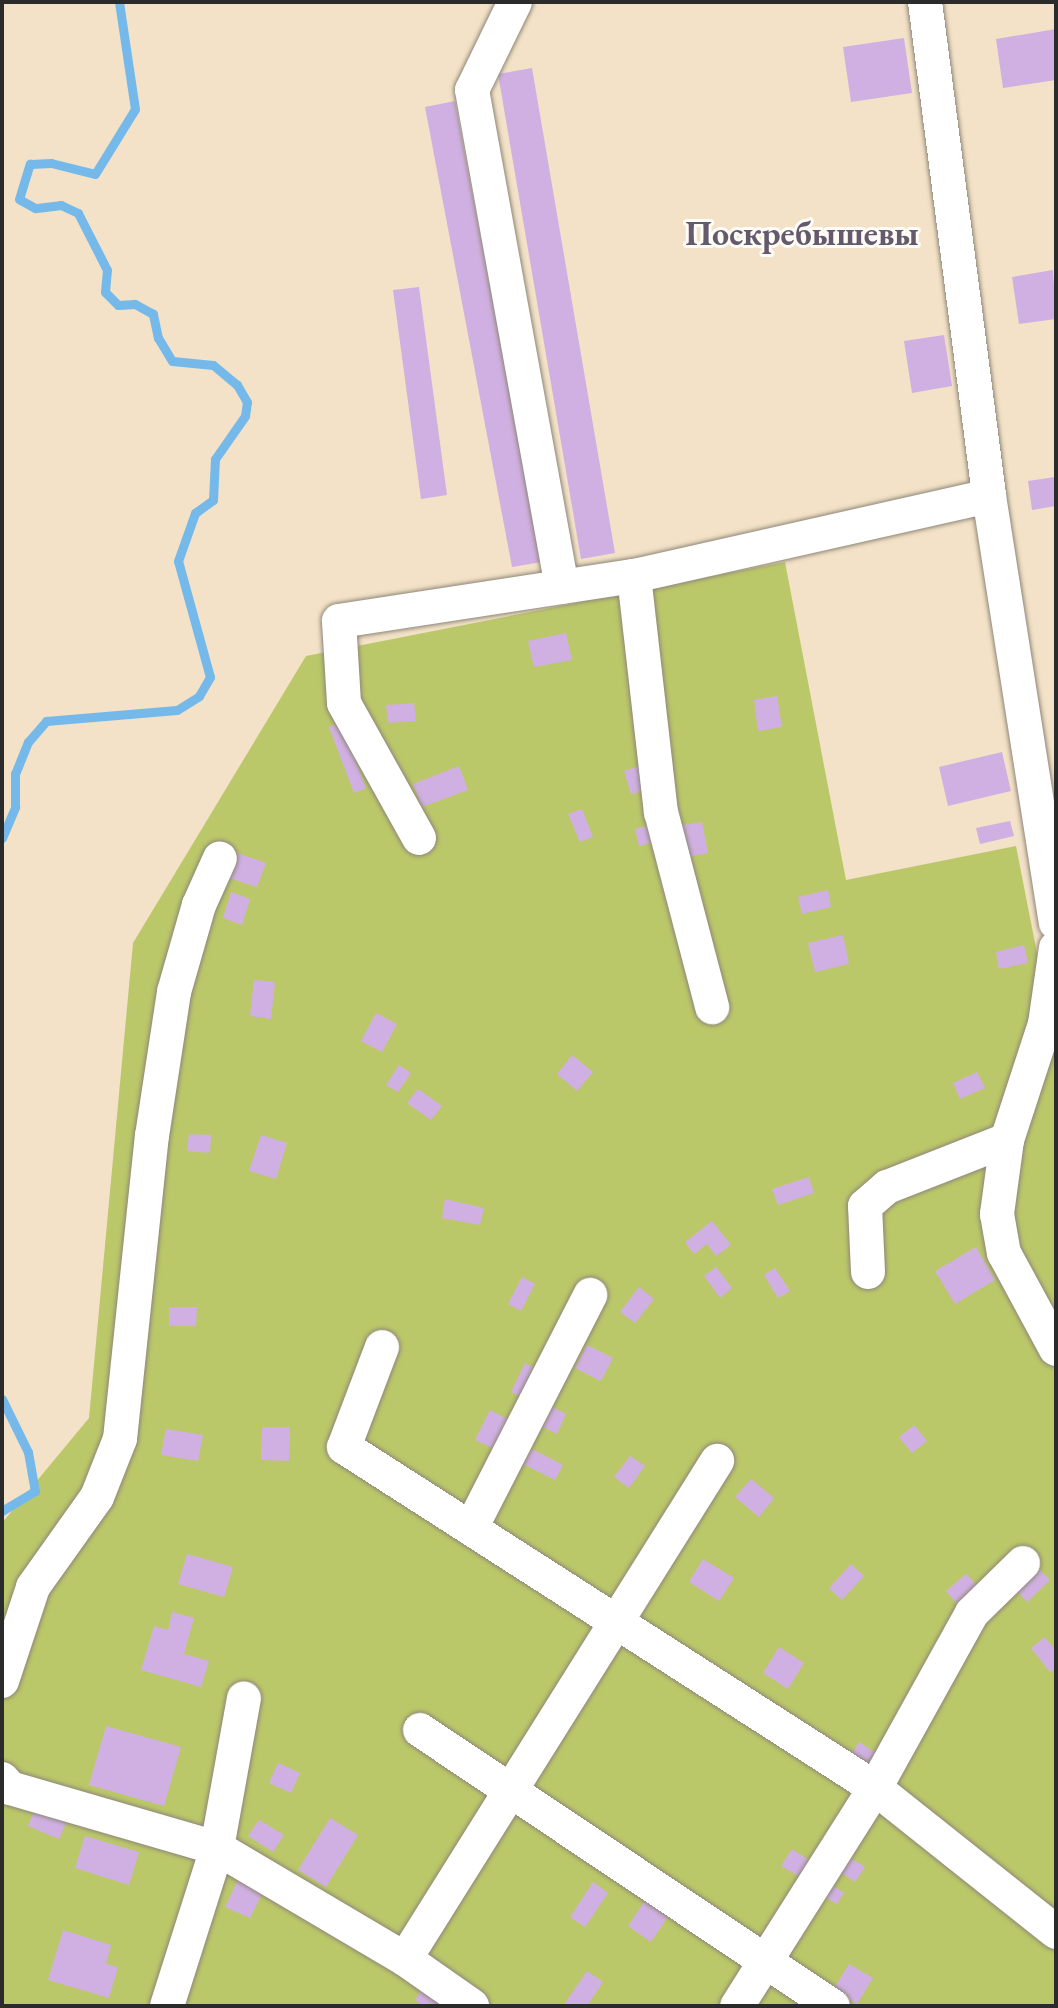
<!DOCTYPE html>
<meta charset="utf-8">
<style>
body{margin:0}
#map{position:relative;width:1058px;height:2008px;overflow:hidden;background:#f3e2c7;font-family:"EB Garamond",serif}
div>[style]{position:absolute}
.green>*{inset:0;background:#bbc869}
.stream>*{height:9px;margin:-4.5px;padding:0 4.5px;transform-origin:4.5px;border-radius:4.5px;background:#75b9eb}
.building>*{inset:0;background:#d0b0e2}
.roads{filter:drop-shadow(0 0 2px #8f8679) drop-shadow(0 0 2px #8f8679)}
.minor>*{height:34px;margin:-17px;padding:0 17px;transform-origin:17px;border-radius:17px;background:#fff}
span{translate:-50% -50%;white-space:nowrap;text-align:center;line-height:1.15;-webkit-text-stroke:6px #fdfcf7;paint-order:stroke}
.neighbourhood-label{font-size:34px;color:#655a6b;font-weight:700}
.frame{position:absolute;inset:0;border:4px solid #2b2b2b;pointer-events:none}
</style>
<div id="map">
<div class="green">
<i style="clip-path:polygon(785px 562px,846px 880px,1016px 846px,1056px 1050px,1056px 2006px,2px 2006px,2px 1523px,89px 1418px,133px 943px,306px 656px)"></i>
</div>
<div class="stream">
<i style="left:2px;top:838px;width:34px;rotate:-67deg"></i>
<i style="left:15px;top:807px;width:33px;rotate:-90deg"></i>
<i style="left:15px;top:774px;width:35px;rotate:-68deg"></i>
<i style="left:28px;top:742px;width:28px;rotate:-49deg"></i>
<i style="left:46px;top:721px;width:131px;rotate:-4.8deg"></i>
<i style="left:177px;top:710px;width:26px;rotate:-32deg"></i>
<i style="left:199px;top:696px;width:22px;rotate:-60deg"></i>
<i style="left:210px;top:677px;width:120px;rotate:-105.4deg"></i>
<i style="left:178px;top:561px;width:51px;rotate:-70.5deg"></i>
<i style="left:195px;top:513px;width:22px;rotate:-36deg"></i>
<i style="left:213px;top:500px;width:41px;rotate:-87.2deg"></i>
<i style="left:215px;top:459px;width:52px;rotate:-55.1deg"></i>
<i style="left:245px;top:416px;width:14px;rotate:-82deg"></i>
<i style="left:247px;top:402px;width:20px;rotate:-120deg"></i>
<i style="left:237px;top:385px;width:31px;rotate:-140deg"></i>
<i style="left:213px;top:365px;width:41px;rotate:-174.4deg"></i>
<i style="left:172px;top:361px;width:27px;rotate:-121deg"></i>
<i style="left:158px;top:338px;width:25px;rotate:-102deg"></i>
<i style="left:153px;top:314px;width:21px;rotate:-151deg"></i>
<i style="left:135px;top:304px;width:17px;rotate:177deg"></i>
<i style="left:118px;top:305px;width:18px;rotate:-135deg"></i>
<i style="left:105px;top:292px;width:22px;rotate:-85deg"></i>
<i style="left:107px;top:270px;width:64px;rotate:-117deg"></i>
<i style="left:78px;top:213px;width:19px;rotate:-155deg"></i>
<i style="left:61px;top:205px;width:26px;rotate:173deg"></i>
<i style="left:35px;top:208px;width:18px;rotate:-151deg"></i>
<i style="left:19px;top:199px;width:37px;rotate:-73deg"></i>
<i style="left:30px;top:164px;width:21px;rotate:-3deg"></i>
<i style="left:51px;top:163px;width:45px;rotate:14deg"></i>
<i style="left:95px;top:174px;width:76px;rotate:-58.4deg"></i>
<i style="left:135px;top:109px;width:108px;rotate:-98.5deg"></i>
<i style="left:2px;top:1399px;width:59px;rotate:63.9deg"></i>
<i style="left:28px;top:1452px;width:40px;rotate:80deg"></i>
<i style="left:35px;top:1491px;width:39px;rotate:149deg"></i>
</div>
<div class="building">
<i style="clip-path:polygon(1056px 29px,1056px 80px,1003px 88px,996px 39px)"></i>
<i style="clip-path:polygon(904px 38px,912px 93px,851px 102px,843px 47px)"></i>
<i style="clip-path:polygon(532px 68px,615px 553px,581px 559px,498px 74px)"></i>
<i style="clip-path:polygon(455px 101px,542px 562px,512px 567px,425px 107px)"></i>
<i style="clip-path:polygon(1053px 270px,1056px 319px,1019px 324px,1012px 277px)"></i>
<i style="clip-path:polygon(419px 287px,447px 495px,421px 499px,393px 290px)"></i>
<i style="clip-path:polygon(944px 335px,952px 386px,912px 393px,904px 341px)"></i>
<i style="clip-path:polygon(1055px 477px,1056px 506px,1032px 510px,1028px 481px)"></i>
<i style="clip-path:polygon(566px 633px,572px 660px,534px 667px,528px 641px)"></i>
<i style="clip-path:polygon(777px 696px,782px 727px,758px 731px,754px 700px)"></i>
<i style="clip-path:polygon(414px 703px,416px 721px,388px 723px,386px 705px)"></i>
<i style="clip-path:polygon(341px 722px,366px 788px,354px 793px,329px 727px)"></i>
<i style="clip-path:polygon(1002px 752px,1011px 791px,948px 806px,939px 767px)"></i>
<i style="clip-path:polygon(459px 766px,468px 790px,422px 807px,413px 784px)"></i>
<i style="clip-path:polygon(640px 766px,647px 790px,631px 794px,624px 771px)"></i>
<i style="clip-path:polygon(582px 809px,593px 837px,580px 842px,568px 814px)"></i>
<i style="clip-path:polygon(1010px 821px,1014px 836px,980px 844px,976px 828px)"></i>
<i style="clip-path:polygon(702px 822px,708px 853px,683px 858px,677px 826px)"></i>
<i style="clip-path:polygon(655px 824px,658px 841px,639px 846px,635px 829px)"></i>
<i style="clip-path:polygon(237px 853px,266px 863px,257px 887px,229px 878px)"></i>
<i style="clip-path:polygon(828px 890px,831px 907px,802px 914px,798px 897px)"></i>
<i style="clip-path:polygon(231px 892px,250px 899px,242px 925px,223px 918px)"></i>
<i style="clip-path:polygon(843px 935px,849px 964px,815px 972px,808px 943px)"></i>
<i style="clip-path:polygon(1024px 945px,1028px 963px,999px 969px,996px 952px)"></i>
<i style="clip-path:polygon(254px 980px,275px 982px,271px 1019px,250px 1016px)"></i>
<i style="clip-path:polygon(376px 1013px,397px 1024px,382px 1052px,361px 1041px)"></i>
<i style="clip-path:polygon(572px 1055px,593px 1072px,577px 1091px,557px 1074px)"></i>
<i style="clip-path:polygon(399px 1065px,411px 1073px,398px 1092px,386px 1085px)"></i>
<i style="clip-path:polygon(977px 1072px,985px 1088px,960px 1099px,953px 1083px)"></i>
<i style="clip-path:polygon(418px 1089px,442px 1106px,431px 1120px,407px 1103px)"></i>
<i style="clip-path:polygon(189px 1134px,211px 1135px,210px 1153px,187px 1151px)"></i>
<i style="clip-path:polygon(261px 1135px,287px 1143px,276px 1179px,249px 1171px)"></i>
<i style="clip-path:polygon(809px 1177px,814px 1193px,778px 1205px,772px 1189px)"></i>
<i style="clip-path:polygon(445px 1199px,484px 1208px,480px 1225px,442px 1218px)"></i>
<i style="clip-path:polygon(712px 1221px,731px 1245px,716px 1256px,707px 1244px,694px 1254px,685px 1242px)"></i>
<i style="clip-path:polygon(976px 1247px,995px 1280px,955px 1304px,935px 1271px)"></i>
<i style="clip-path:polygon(716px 1267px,732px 1288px,720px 1298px,704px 1276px)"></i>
<i style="clip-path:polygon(775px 1268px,790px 1291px,778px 1298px,764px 1275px)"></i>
<i style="clip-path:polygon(522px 1277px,535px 1284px,521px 1311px,508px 1304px)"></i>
<i style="clip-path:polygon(639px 1287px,654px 1299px,635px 1323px,620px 1312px)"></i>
<i style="clip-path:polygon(169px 1307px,197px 1307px,196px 1326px,169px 1326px)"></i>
<i style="clip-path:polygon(587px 1345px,613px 1358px,601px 1381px,575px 1368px)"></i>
<i style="clip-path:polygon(525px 1363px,540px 1371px,526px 1399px,511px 1392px)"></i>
<i style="clip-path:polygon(549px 1405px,566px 1414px,557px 1434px,539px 1425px)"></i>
<i style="clip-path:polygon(490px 1410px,509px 1420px,494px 1449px,475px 1440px)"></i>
<i style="clip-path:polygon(914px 1425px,927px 1441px,912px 1453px,899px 1437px)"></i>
<i style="clip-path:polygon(262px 1427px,290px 1427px,289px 1461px,261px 1460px)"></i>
<i style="clip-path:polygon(166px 1429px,203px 1435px,198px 1461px,161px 1455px)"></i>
<i style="clip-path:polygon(532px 1449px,563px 1465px,555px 1480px,523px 1464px)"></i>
<i style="clip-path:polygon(630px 1456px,645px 1466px,629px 1488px,614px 1477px)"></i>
<i style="clip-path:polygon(751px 1479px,774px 1498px,759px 1517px,735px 1497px)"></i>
<i style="clip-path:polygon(187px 1554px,233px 1567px,224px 1597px,178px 1584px)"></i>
<i style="clip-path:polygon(703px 1559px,734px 1578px,719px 1601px,689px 1582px)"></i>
<i style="clip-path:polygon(851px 1564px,864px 1576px,842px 1600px,829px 1588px)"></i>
<i style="clip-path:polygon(1040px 1570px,1050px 1580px,1027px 1602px,1017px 1591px)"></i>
<i style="clip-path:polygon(966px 1574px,977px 1585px,956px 1603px,946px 1591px)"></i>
<i style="clip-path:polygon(172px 1612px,194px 1618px,184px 1654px,209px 1661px,201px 1687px,141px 1670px,154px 1626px,168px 1630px)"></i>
<i style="clip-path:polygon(1045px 1637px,1056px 1651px,1056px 1668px,1050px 1672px,1031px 1648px)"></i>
<i style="clip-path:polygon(779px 1647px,804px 1663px,788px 1689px,763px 1673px)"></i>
<i style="clip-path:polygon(106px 1726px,181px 1747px,164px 1806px,89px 1785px)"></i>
<i style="clip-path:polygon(859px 1742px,879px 1755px,869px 1771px,849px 1758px)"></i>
<i style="clip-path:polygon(278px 1763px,300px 1773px,291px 1793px,269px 1783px)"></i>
<i style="clip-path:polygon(35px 1809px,67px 1821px,59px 1839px,28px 1826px)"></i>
<i style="clip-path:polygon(330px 1818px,358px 1835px,326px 1887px,298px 1870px)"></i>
<i style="clip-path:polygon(259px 1820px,284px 1835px,273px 1852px,248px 1836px)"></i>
<i style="clip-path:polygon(85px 1836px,139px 1852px,129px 1885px,75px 1868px)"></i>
<i style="clip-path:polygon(792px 1849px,810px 1861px,800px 1877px,781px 1866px)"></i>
<i style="clip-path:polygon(846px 1855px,865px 1867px,855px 1882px,837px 1870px)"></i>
<i style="clip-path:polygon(239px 1878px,264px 1890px,250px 1918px,225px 1907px)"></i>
<i style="clip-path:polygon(824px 1880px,844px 1893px,837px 1904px,816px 1892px)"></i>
<i style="clip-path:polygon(593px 1882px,608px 1893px,585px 1927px,570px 1917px)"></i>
<i style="clip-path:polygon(646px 1899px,669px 1915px,651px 1942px,628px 1926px)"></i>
<i style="clip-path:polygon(63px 1930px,111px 1945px,106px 1964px,118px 1967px,109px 1998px,48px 1980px)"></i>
<i style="clip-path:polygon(849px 1964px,873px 1978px,857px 2004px,833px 1990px)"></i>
<i style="clip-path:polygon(587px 1971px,603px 1982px,587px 2006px,563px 2006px)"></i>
<i style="clip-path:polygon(425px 1985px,444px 2006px,425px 2006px,415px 2000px)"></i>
</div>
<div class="roads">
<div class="minor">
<i style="left:515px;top:2px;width:98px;rotate:116deg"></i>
<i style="left:472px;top:90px;width:505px;rotate:79.74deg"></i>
<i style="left:925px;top:2px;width:498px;rotate:82.6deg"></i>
<i style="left:989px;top:496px;width:432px;rotate:81.1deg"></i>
<i style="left:634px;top:576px;width:238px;rotate:83.5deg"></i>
<i style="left:661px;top:812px;width:202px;rotate:75.3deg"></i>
<i style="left:419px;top:838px;width:154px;rotate:-119.1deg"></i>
<i style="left:344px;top:703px;width:82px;rotate:-93.5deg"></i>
<i style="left:339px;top:621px;width:298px;rotate:-8.7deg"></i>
<i style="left:634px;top:576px;width:364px;rotate:-12.7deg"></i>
<i style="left:1007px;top:1140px;width:75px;rotate:97.7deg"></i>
<i style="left:997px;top:1214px;width:40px;rotate:80deg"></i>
<i style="left:1004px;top:1253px;width:109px;rotate:61.6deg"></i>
<i style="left:868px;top:1272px;width:66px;rotate:-92.6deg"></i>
<i style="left:865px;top:1206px;width:29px;rotate:-41deg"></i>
<i style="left:887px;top:1187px;width:129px;rotate:-21.4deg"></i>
<i style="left:1007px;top:1140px;width:122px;rotate:-71.9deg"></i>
<i style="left:1045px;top:1024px;width:77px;rotate:-81.8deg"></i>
<i style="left:382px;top:1347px;width:107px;rotate:110.8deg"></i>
<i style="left:344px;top:1447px;width:631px;rotate:32.71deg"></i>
<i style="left:875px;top:1788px;width:258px;rotate:122.3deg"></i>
<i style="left:471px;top:1528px;width:262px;rotate:-62.9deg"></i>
<i style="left:1023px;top:1563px;width:71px;rotate:135.6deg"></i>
<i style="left:972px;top:1613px;width:200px;rotate:119deg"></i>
<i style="left:875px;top:1788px;width:231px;rotate:38.5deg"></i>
<i style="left:2px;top:1681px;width:99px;rotate:-71.7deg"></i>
<i style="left:33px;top:1587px;width:110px;rotate:-54.6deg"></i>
<i style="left:97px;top:1497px;width:62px;rotate:-68.4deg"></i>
<i style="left:120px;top:1439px;width:305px;rotate:-84deg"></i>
<i style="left:152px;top:1136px;width:146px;rotate:-81.3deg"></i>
<i style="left:174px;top:992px;width:91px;rotate:-74deg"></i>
<i style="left:199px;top:905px;width:51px;rotate:-65.9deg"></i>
<i style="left:420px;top:1730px;width:497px;rotate:33.8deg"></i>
<i style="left:2px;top:1779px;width:12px;rotate:48deg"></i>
<i style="left:10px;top:1788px;width:216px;rotate:16.2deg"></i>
<i style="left:217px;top:1848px;width:218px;rotate:30.6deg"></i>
<i style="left:405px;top:1959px;width:82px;rotate:35deg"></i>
<i style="left:405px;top:1959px;width:588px;rotate:-57.93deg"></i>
<i style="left:167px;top:2006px;width:166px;rotate:-72.4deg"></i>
<i style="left:217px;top:1848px;width:152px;rotate:-79.8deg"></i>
</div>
</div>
<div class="neighbourhood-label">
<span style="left:802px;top:234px">Поскребышевы</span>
</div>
<div class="frame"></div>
</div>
